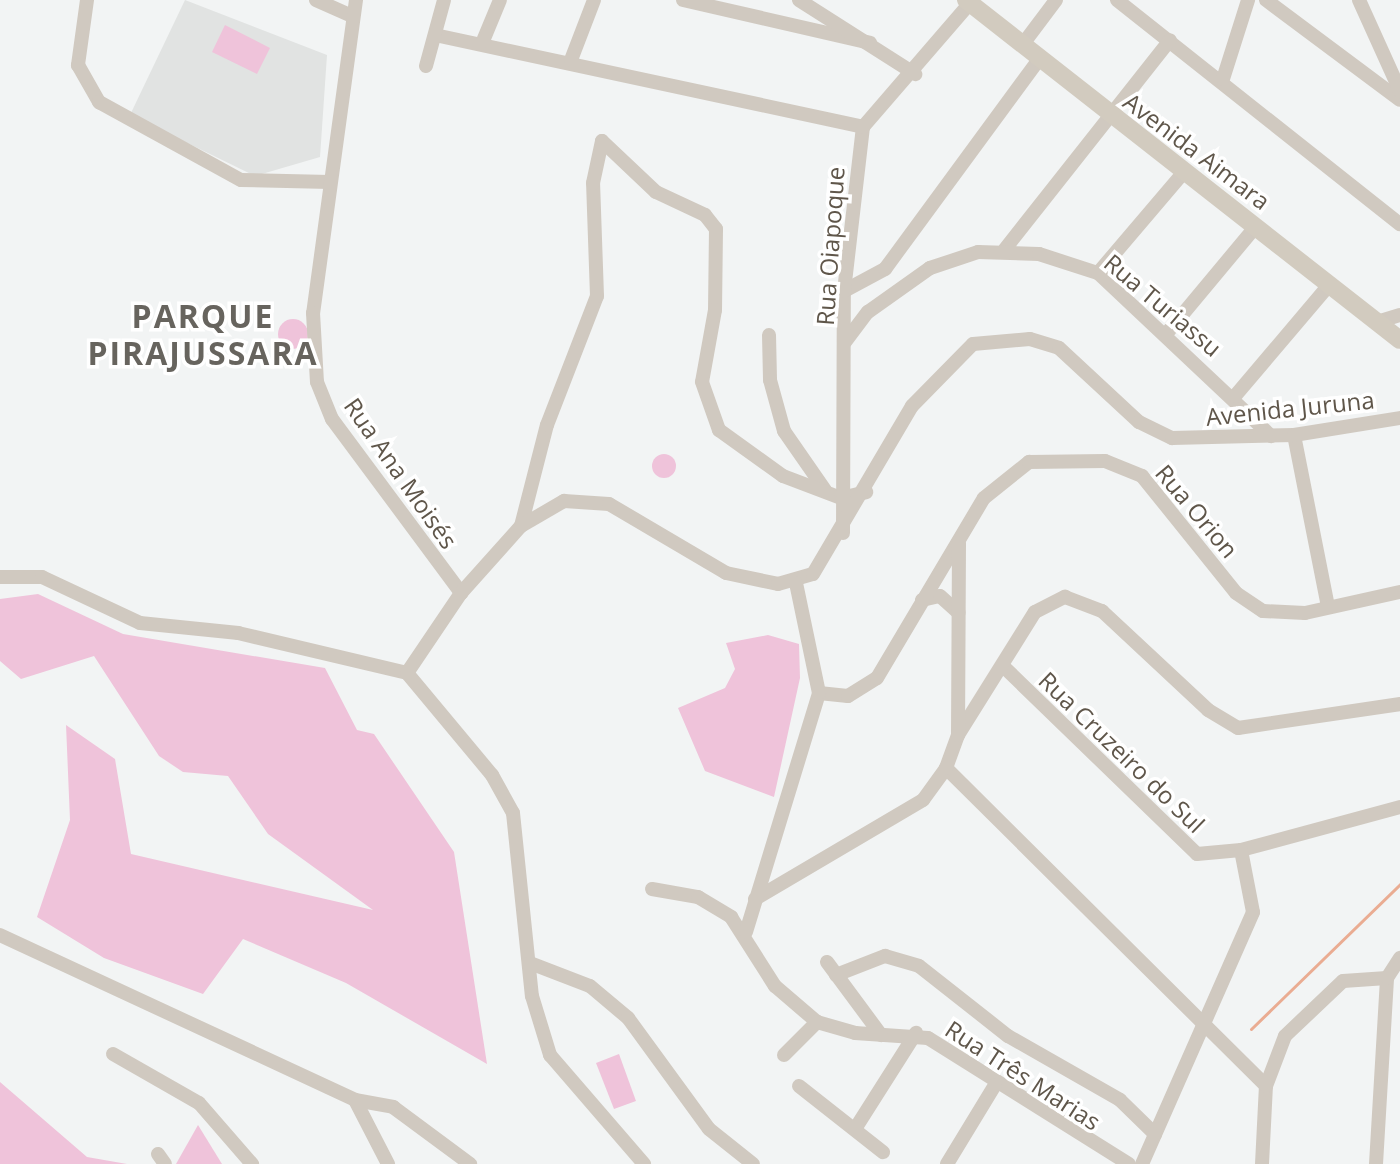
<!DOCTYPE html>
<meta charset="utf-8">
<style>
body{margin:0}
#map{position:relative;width:1400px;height:1164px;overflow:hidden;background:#f2f4f4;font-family:"Open Sans",sans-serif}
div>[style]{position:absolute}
.education>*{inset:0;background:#e1e3e2}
.green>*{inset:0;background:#efc3da}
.round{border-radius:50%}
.stream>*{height:3px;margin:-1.5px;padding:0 1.5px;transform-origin:1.5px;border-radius:1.5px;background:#eaac92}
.street>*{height:14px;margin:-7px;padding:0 7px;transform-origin:7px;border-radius:7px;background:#d0c9c0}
.secondary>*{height:18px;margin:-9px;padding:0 9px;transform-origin:9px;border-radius:9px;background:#d2cbbf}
span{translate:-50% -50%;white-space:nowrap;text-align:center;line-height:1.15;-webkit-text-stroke:7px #fff;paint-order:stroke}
.street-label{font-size:24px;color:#5f564a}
.district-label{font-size:32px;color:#67645e;font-weight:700;letter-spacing:2px}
</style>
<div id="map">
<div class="education">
<i style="clip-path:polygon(185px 0,327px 55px,320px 157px,255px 176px,130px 115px)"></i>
</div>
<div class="green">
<i style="clip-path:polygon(225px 25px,270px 48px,257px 74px,212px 52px)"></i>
<i class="round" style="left:278px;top:319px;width:30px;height:30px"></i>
<i class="round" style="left:652px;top:454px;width:24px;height:24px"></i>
<i style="clip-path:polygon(38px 594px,123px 634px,325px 668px,357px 730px,374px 734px,454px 852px,487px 1064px,346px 983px,243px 939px,203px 994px,104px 958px,37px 917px,70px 820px,66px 725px,115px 759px,131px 854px,373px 910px,268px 834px,228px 776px,183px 772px,159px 756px,94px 656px,21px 679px,0 661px,0 599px)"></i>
<i style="clip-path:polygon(768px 635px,799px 644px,800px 678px,774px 797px,705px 771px,678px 708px,725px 688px,735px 669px,726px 643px)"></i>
<i style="clip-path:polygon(0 1037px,0 1082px,87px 1157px,127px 1164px,0 1164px)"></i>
<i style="clip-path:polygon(619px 1054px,636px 1101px,614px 1109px,596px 1063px)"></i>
<i style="clip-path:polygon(198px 1125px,222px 1164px,176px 1164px)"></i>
</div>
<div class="stream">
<i style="left:1251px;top:1029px;width:208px;rotate:-44.2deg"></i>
</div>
<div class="street">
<i style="left:87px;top:0;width:66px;rotate:97.9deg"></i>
<i style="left:78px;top:65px;width:43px;rotate:60.4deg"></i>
<i style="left:99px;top:102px;width:162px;rotate:28.8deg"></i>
<i style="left:241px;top:180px;width:89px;rotate:1.3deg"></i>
<i style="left:316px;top:0;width:39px;rotate:24deg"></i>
<i style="left:356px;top:0;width:316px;rotate:97.8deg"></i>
<i style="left:313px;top:313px;width:69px;rotate:86.7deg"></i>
<i style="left:317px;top:382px;width:40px;rotate:68deg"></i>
<i style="left:332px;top:419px;width:217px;rotate:53.4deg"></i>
<i style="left:683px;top:0;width:192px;rotate:12.9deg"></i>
<i style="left:799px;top:0;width:138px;rotate:32.5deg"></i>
<i style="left:1117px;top:0;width:361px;rotate:38.4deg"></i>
<i style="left:1266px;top:0;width:167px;rotate:36.7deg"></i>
<i style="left:1359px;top:0;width:100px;rotate:65.7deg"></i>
<i style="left:435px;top:35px;width:438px;rotate:12.1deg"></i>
<i style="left:483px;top:41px;width:44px;rotate:-67.5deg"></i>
<i style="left:1023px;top:44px;width:55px;rotate:-53.1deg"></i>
<i style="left:571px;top:60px;width:64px;rotate:-69deg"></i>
<i style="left:426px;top:66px;width:68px;rotate:-74.7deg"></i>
<i style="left:1223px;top:79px;width:83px;rotate:-72.4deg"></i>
<i style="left:1005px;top:249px;width:266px;rotate:-51.7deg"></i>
<i style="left:1098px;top:273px;width:133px;rotate:-49.6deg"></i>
<i style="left:844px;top:291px;width:47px;rotate:-28.2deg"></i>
<i style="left:885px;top:269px;width:258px;rotate:-53.7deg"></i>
<i style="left:1377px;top:322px;width:24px;rotate:-17deg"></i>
<i style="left:1167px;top:333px;width:139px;rotate:-50.2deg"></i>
<i style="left:769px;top:335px;width:45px;rotate:88.7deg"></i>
<i style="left:770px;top:380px;width:53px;rotate:74.6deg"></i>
<i style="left:784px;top:431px;width:72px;rotate:55.2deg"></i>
<i style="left:845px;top:342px;width:38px;rotate:-53deg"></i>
<i style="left:868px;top:312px;width:76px;rotate:-35.4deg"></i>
<i style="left:930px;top:268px;width:51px;rotate:-18.4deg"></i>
<i style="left:978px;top:252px;width:61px;rotate:1.9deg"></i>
<i style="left:1039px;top:254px;width:62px;rotate:17.9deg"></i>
<i style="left:1098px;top:273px;width:238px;rotate:43.3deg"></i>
<i style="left:1235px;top:396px;width:147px;rotate:-49.7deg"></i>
<i style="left:1294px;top:435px;width:175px;rotate:78.8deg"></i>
<i style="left:521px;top:526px;width:104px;rotate:-75.6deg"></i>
<i style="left:547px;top:425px;width:138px;rotate:-68.8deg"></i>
<i style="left:597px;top:296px;width:113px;rotate:-92deg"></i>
<i style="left:593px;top:183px;width:43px;rotate:-77.9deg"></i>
<i style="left:602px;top:141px;width:74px;rotate:43.4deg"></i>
<i style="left:656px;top:192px;width:54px;rotate:25.1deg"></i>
<i style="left:705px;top:215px;width:18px;rotate:52deg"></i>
<i style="left:716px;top:229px;width:81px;rotate:90.7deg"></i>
<i style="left:715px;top:310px;width:73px;rotate:100.2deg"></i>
<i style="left:702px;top:382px;width:51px;rotate:70.5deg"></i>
<i style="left:719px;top:430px;width:79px;rotate:35.7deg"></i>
<i style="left:783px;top:476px;width:62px;rotate:20.8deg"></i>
<i style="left:841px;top:498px;width:26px;rotate:-13deg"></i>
<i style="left:843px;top:533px;width:242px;rotate:-89.8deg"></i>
<i style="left:844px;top:291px;width:165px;rotate:-83.4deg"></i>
<i style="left:863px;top:127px;width:164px;rotate:-49.2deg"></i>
<i style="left:0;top:577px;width:42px"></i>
<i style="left:42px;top:577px;width:108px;rotate:25.1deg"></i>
<i style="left:140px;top:623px;width:99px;rotate:5.8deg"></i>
<i style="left:238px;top:633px;width:174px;rotate:13.3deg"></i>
<i style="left:407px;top:673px;width:133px;rotate:50.2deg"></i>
<i style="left:492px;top:775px;width:43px;rotate:61.1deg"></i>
<i style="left:513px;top:813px;width:184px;rotate:84.1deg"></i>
<i style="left:532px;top:996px;width:62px;rotate:73deg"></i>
<i style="left:550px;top:1055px;width:144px;rotate:49.2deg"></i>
<i style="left:922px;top:600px;width:18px;rotate:-13deg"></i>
<i style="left:940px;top:596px;width:25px;rotate:42deg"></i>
<i style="left:1005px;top:668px;width:267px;rotate:44.1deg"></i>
<i style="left:1197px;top:854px;width:44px;rotate:-5.2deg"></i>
<i style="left:1241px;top:850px;width:165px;rotate:-15.1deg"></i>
<i style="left:407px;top:673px;width:97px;rotate:-56deg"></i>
<i style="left:461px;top:593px;width:90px;rotate:-48.2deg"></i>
<i style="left:521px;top:526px;width:50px;rotate:-30.2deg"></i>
<i style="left:564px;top:501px;width:45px;rotate:3.8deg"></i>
<i style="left:609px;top:504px;width:136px;rotate:30.5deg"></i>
<i style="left:726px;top:573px;width:53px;rotate:11.9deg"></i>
<i style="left:778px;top:584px;width:36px;rotate:-16deg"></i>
<i style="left:813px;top:574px;width:195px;rotate:-59.5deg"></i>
<i style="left:912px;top:406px;width:87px;rotate:-45.5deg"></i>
<i style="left:973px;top:344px;width:57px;rotate:-5deg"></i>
<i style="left:1030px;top:339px;width:30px;rotate:17deg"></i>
<i style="left:1059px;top:348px;width:109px;rotate:42.8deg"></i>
<i style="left:1139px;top:422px;width:37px;rotate:26deg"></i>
<i style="left:1172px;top:438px;width:122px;rotate:-1.4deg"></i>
<i style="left:1294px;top:435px;width:107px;rotate:-9.1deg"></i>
<i style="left:819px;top:693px;width:29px;rotate:6deg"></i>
<i style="left:848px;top:696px;width:34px;rotate:-32deg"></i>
<i style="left:877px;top:678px;width:209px;rotate:-59.3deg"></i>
<i style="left:984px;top:498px;width:58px;rotate:-38.7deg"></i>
<i style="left:1029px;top:462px;width:76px;rotate:-0.8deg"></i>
<i style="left:1105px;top:461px;width:40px;rotate:22deg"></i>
<i style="left:1142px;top:476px;width:150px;rotate:51.2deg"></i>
<i style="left:1236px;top:593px;width:32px;rotate:34deg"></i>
<i style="left:1263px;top:611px;width:42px;rotate:2.7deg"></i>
<i style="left:1305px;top:613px;width:97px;rotate:-12.5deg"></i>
<i style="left:958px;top:735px;width:145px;rotate:-58deg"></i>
<i style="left:1035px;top:612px;width:34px;rotate:-27deg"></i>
<i style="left:1065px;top:597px;width:40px;rotate:21deg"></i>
<i style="left:1102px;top:611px;width:145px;rotate:43deg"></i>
<i style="left:1208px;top:710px;width:35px;rotate:31deg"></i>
<i style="left:1238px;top:728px;width:164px;rotate:-8.4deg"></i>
<i style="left:946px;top:768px;width:451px;rotate:44.8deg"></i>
<i style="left:652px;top:889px;width:47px;rotate:9.9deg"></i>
<i style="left:698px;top:897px;width:39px;rotate:31deg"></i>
<i style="left:731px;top:917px;width:82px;rotate:57.5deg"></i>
<i style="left:775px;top:986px;width:55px;rotate:40.6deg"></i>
<i style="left:817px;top:1022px;width:40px;rotate:16deg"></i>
<i style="left:855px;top:1033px;width:73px;rotate:3.9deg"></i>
<i style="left:928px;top:1038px;width:237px;rotate:32.1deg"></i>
<i style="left:755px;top:899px;width:195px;rotate:-30.5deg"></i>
<i style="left:923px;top:800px;width:39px;rotate:-54deg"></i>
<i style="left:946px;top:768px;width:35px;rotate:-70deg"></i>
<i style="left:958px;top:735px;width:192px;rotate:-89.7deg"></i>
<i style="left:746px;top:932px;width:250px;rotate:-73deg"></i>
<i style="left:819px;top:693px;width:112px;rotate:-101.8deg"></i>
<i style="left:0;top:935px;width:391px;rotate:24.9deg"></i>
<i style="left:355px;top:1100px;width:39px;rotate:10deg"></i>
<i style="left:393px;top:1107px;width:96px;rotate:36.5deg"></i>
<i style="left:827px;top:962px;width:91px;rotate:53.5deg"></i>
<i style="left:530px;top:963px;width:64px;rotate:21deg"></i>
<i style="left:590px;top:986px;width:50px;rotate:40.1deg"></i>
<i style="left:628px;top:1018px;width:137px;rotate:53.9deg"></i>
<i style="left:709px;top:1129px;width:56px;rotate:38.5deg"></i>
<i style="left:836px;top:975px;width:53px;rotate:-21.2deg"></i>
<i style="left:885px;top:956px;width:35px;rotate:16deg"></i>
<i style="left:919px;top:966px;width:113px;rotate:38.2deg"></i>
<i style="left:1008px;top:1036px;width:129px;rotate:29.7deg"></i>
<i style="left:1120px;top:1100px;width:49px;rotate:44.2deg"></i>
<i style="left:113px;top:1054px;width:99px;rotate:29.7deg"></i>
<i style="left:199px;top:1103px;width:81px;rotate:49deg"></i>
<i style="left:784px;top:1055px;width:47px;rotate:-45deg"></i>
<i style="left:799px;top:1086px;width:107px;rotate:38.2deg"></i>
<i style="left:355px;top:1100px;width:72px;rotate:62.7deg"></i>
<i style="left:855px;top:1129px;width:114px;rotate:-57.6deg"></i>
<i style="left:158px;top:1154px;width:12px;rotate:55deg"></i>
<i style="left:947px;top:1164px;width:92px;rotate:-58.7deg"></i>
<i style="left:1142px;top:1164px;width:275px;rotate:-66.2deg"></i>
<i style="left:1253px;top:912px;width:63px;rotate:-101deg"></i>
<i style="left:1262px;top:1164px;width:78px;rotate:-87.1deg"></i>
<i style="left:1266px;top:1086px;width:53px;rotate:-69.2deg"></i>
<i style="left:1285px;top:1036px;width:80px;rotate:-43.5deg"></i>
<i style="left:1343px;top:981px;width:44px;rotate:-3.9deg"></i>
<i style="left:1376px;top:1164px;width:186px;rotate:-86.6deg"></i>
<i style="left:1387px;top:978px;width:24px;rotate:-57deg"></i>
</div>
<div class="secondary">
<i style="left:966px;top:0;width:551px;rotate:38.08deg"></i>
</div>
<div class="street-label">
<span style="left:1197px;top:151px;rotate:37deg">Avenida Aimara</span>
<span style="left:830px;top:246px;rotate:-86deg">Rua Oiapoque</span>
<span style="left:1163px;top:305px;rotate:40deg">Rua Turiassu</span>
<span style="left:1290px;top:408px;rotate:-6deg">Avenida Juruna</span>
<span style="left:401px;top:473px;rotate:55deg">Rua Ana Moisés</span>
<span style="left:1197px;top:511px;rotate:50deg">Rua Orion</span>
<span style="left:1122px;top:752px;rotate:44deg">Rua Cruzeiro do Sul</span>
<span style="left:1023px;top:1075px;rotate:33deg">Rua Três Marias</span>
</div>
<div class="district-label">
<span style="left:203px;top:335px">PARQUE<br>PIRAJUSSARA</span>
</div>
</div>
